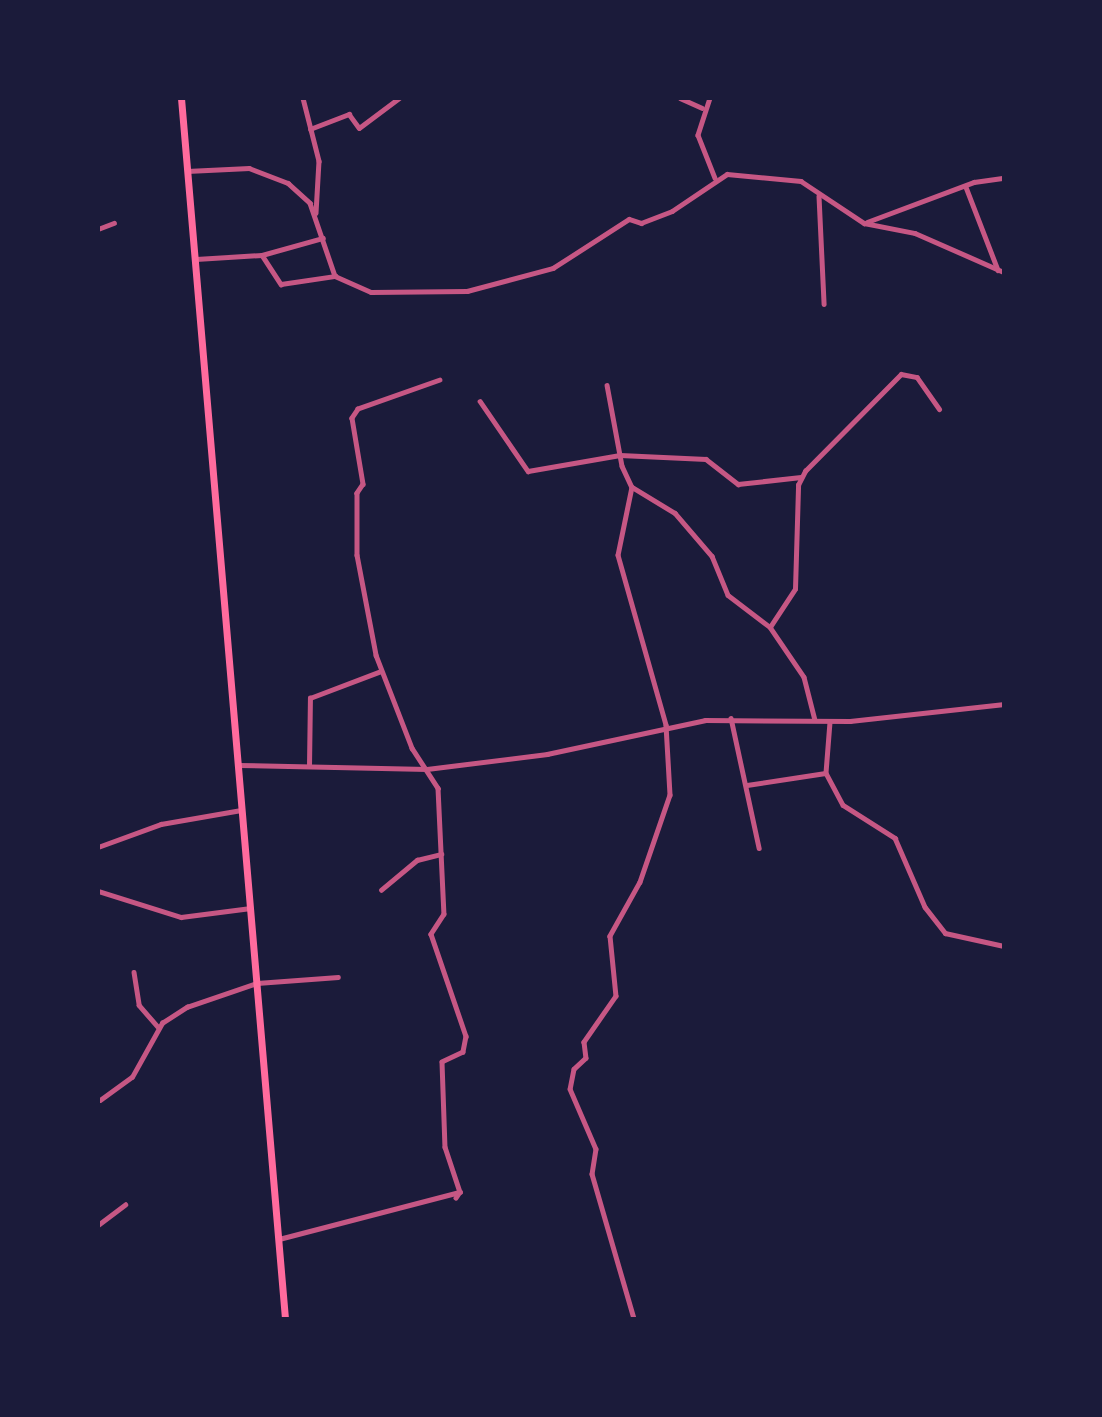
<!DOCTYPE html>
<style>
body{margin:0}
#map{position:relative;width:1102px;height:1417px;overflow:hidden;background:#1b1b3a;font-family:Mulish,sans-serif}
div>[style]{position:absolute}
.minor>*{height:4.5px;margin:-2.25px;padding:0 2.25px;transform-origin:2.25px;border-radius:2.25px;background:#c65784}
.trunk>*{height:7px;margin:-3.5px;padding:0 3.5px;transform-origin:3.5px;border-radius:3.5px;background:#ff6b9d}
span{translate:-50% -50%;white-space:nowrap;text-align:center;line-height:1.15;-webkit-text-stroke:7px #1b1b3a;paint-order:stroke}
.frame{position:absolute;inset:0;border:100px solid #1b1b3a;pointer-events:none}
</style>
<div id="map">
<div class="minor">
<i style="left:303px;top:98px;width:65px;rotate:75.7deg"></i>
<i style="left:319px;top:161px;width:52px;rotate:93.3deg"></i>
<i style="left:680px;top:98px;width:24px;rotate:24deg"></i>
<i style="left:710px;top:98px;width:39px;rotate:108deg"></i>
<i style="left:698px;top:135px;width:46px;rotate:68.4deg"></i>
<i style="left:310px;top:129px;width:42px;rotate:-21deg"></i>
<i style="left:349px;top:114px;width:17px;rotate:54deg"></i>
<i style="left:359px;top:128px;width:50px;rotate:-36.9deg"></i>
<i style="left:187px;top:171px;width:62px;rotate:-2.8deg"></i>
<i style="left:249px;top:168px;width:42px;rotate:21deg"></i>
<i style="left:288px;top:183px;width:30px;rotate:42deg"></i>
<i style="left:310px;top:203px;width:77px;rotate:71.1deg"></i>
<i style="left:966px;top:187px;width:89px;rotate:68.9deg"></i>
<i style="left:819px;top:196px;width:108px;rotate:87.3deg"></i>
<i style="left:867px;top:222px;width:114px;rotate:-20.5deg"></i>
<i style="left:974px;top:182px;width:30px;rotate:-8deg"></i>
<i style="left:98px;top:229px;width:17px;rotate:-21deg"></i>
<i style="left:262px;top:255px;width:35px;rotate:57deg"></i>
<i style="left:281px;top:284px;width:55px;rotate:-8.4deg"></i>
<i style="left:335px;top:276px;width:39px;rotate:24deg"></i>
<i style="left:371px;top:292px;width:96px;rotate:-0.6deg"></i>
<i style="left:467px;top:291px;width:89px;rotate:-15deg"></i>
<i style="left:553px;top:268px;width:90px;rotate:-32.8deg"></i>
<i style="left:629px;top:219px;width:13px;rotate:18deg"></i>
<i style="left:641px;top:223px;width:33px;rotate:-21deg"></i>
<i style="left:672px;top:211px;width:66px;rotate:-33.9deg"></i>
<i style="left:727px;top:174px;width:74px;rotate:5.4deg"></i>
<i style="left:801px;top:181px;width:76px;rotate:33.7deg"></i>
<i style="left:864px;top:223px;width:52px;rotate:11.1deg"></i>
<i style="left:915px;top:233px;width:97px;rotate:23.7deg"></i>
<i style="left:196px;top:259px;width:66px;rotate:-3.5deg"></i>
<i style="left:262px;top:255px;width:63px;rotate:-15.6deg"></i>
<i style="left:440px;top:380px;width:87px;rotate:160.5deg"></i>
<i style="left:358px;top:409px;width:11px;rotate:124deg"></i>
<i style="left:352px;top:418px;width:67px;rotate:80.5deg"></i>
<i style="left:363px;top:484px;width:11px;rotate:124deg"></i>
<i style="left:357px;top:493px;width:62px;rotate:90deg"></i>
<i style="left:357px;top:555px;width:102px;rotate:79.2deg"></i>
<i style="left:376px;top:655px;width:100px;rotate:68.8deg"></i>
<i style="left:412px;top:748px;width:48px;rotate:57deg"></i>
<i style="left:438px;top:788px;width:126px;rotate:87.3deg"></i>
<i style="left:444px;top:914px;width:24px;rotate:123deg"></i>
<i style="left:431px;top:934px;width:108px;rotate:71.1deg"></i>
<i style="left:466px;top:1036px;width:16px;rotate:101deg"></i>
<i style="left:463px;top:1052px;width:23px;rotate:155deg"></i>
<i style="left:442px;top:1062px;width:85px;rotate:88deg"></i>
<i style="left:445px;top:1147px;width:47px;rotate:71.6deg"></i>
<i style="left:460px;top:1192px;width:7px;rotate:124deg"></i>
<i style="left:607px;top:385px;width:82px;rotate:79.5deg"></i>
<i style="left:622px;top:466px;width:23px;rotate:65deg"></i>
<i style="left:632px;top:487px;width:50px;rotate:31.2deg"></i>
<i style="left:675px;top:513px;width:57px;rotate:49.3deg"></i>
<i style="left:712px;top:556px;width:42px;rotate:67.7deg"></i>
<i style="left:728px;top:595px;width:53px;rotate:37.3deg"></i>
<i style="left:770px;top:627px;width:60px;rotate:55.8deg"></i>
<i style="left:804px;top:677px;width:44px;rotate:75.7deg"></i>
<i style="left:480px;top:401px;width:85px;rotate:55.6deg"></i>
<i style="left:528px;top:471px;width:93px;rotate:-9.9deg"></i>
<i style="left:620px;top:455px;width:86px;rotate:2.7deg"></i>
<i style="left:706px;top:459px;width:41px;rotate:38deg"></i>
<i style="left:738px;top:484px;width:63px;rotate:-6.3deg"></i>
<i style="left:632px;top:487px;width:69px;rotate:101.6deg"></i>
<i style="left:618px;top:555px;width:177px;rotate:74.2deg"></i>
<i style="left:666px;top:725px;width:70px;rotate:86.7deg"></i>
<i style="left:670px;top:795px;width:92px;rotate:109deg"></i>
<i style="left:640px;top:882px;width:62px;rotate:119.1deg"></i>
<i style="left:610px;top:936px;width:60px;rotate:84.3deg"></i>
<i style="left:616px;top:996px;width:56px;rotate:124.8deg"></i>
<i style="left:584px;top:1042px;width:16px;rotate:83deg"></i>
<i style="left:586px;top:1058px;width:16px;rotate:137deg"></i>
<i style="left:574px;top:1069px;width:20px;rotate:101deg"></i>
<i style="left:570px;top:1089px;width:65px;rotate:66.6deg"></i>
<i style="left:596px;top:1149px;width:25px;rotate:99deg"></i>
<i style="left:592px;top:1174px;width:151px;rotate:73.8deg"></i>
<i style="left:770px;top:627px;width:45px;rotate:-56.7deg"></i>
<i style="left:795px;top:589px;width:104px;rotate:-88.3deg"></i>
<i style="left:798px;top:485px;width:16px;rotate:-63deg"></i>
<i style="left:805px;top:471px;width:136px;rotate:-45.3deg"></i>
<i style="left:901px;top:374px;width:16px;rotate:11deg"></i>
<i style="left:917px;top:377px;width:39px;rotate:55deg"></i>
<i style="left:731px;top:718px;width:133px;rotate:77.8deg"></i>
<i style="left:830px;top:722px;width:51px;rotate:94.5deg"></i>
<i style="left:826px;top:773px;width:36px;rotate:62deg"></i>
<i style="left:843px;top:805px;width:62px;rotate:32.4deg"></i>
<i style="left:895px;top:838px;width:75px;rotate:66.5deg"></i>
<i style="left:925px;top:907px;width:33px;rotate:52deg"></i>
<i style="left:945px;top:933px;width:60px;rotate:12.4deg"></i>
<i style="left:238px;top:765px;width:189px;rotate:1.2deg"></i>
<i style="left:427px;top:769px;width:121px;rotate:-7.1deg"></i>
<i style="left:547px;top:754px;width:162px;rotate:-12.1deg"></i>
<i style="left:705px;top:720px;width:145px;rotate:0.4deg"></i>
<i style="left:850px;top:721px;width:155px;rotate:-6.3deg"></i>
<i style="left:309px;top:766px;width:68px;rotate:-89.2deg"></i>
<i style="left:310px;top:698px;width:76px;rotate:-20.8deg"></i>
<i style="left:747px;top:785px;width:79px;rotate:-8.7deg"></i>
<i style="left:98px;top:847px;width:67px;rotate:-20.1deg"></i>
<i style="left:161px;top:824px;width:81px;rotate:-9.9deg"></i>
<i style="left:381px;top:890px;width:47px;rotate:-39.8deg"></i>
<i style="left:417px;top:860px;width:25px;rotate:-14deg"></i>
<i style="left:98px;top:891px;width:87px;rotate:17.4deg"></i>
<i style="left:181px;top:917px;width:70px;rotate:-7.4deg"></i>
<i style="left:134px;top:972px;width:33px;rotate:81deg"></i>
<i style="left:139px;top:1005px;width:30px;rotate:49deg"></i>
<i style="left:100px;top:1100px;width:39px;rotate:-36deg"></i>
<i style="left:132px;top:1077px;width:62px;rotate:-60.9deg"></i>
<i style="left:162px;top:1023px;width:30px;rotate:-33deg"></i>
<i style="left:187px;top:1007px;width:74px;rotate:-18.9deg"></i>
<i style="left:257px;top:983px;width:81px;rotate:-4.2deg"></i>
<i style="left:98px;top:1225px;width:34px;rotate:-37deg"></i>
<i style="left:279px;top:1239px;width:187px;rotate:-14.6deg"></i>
</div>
<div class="trunk">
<i style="left:181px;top:98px;width:1225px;rotate:85.13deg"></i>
</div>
<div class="frame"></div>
</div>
